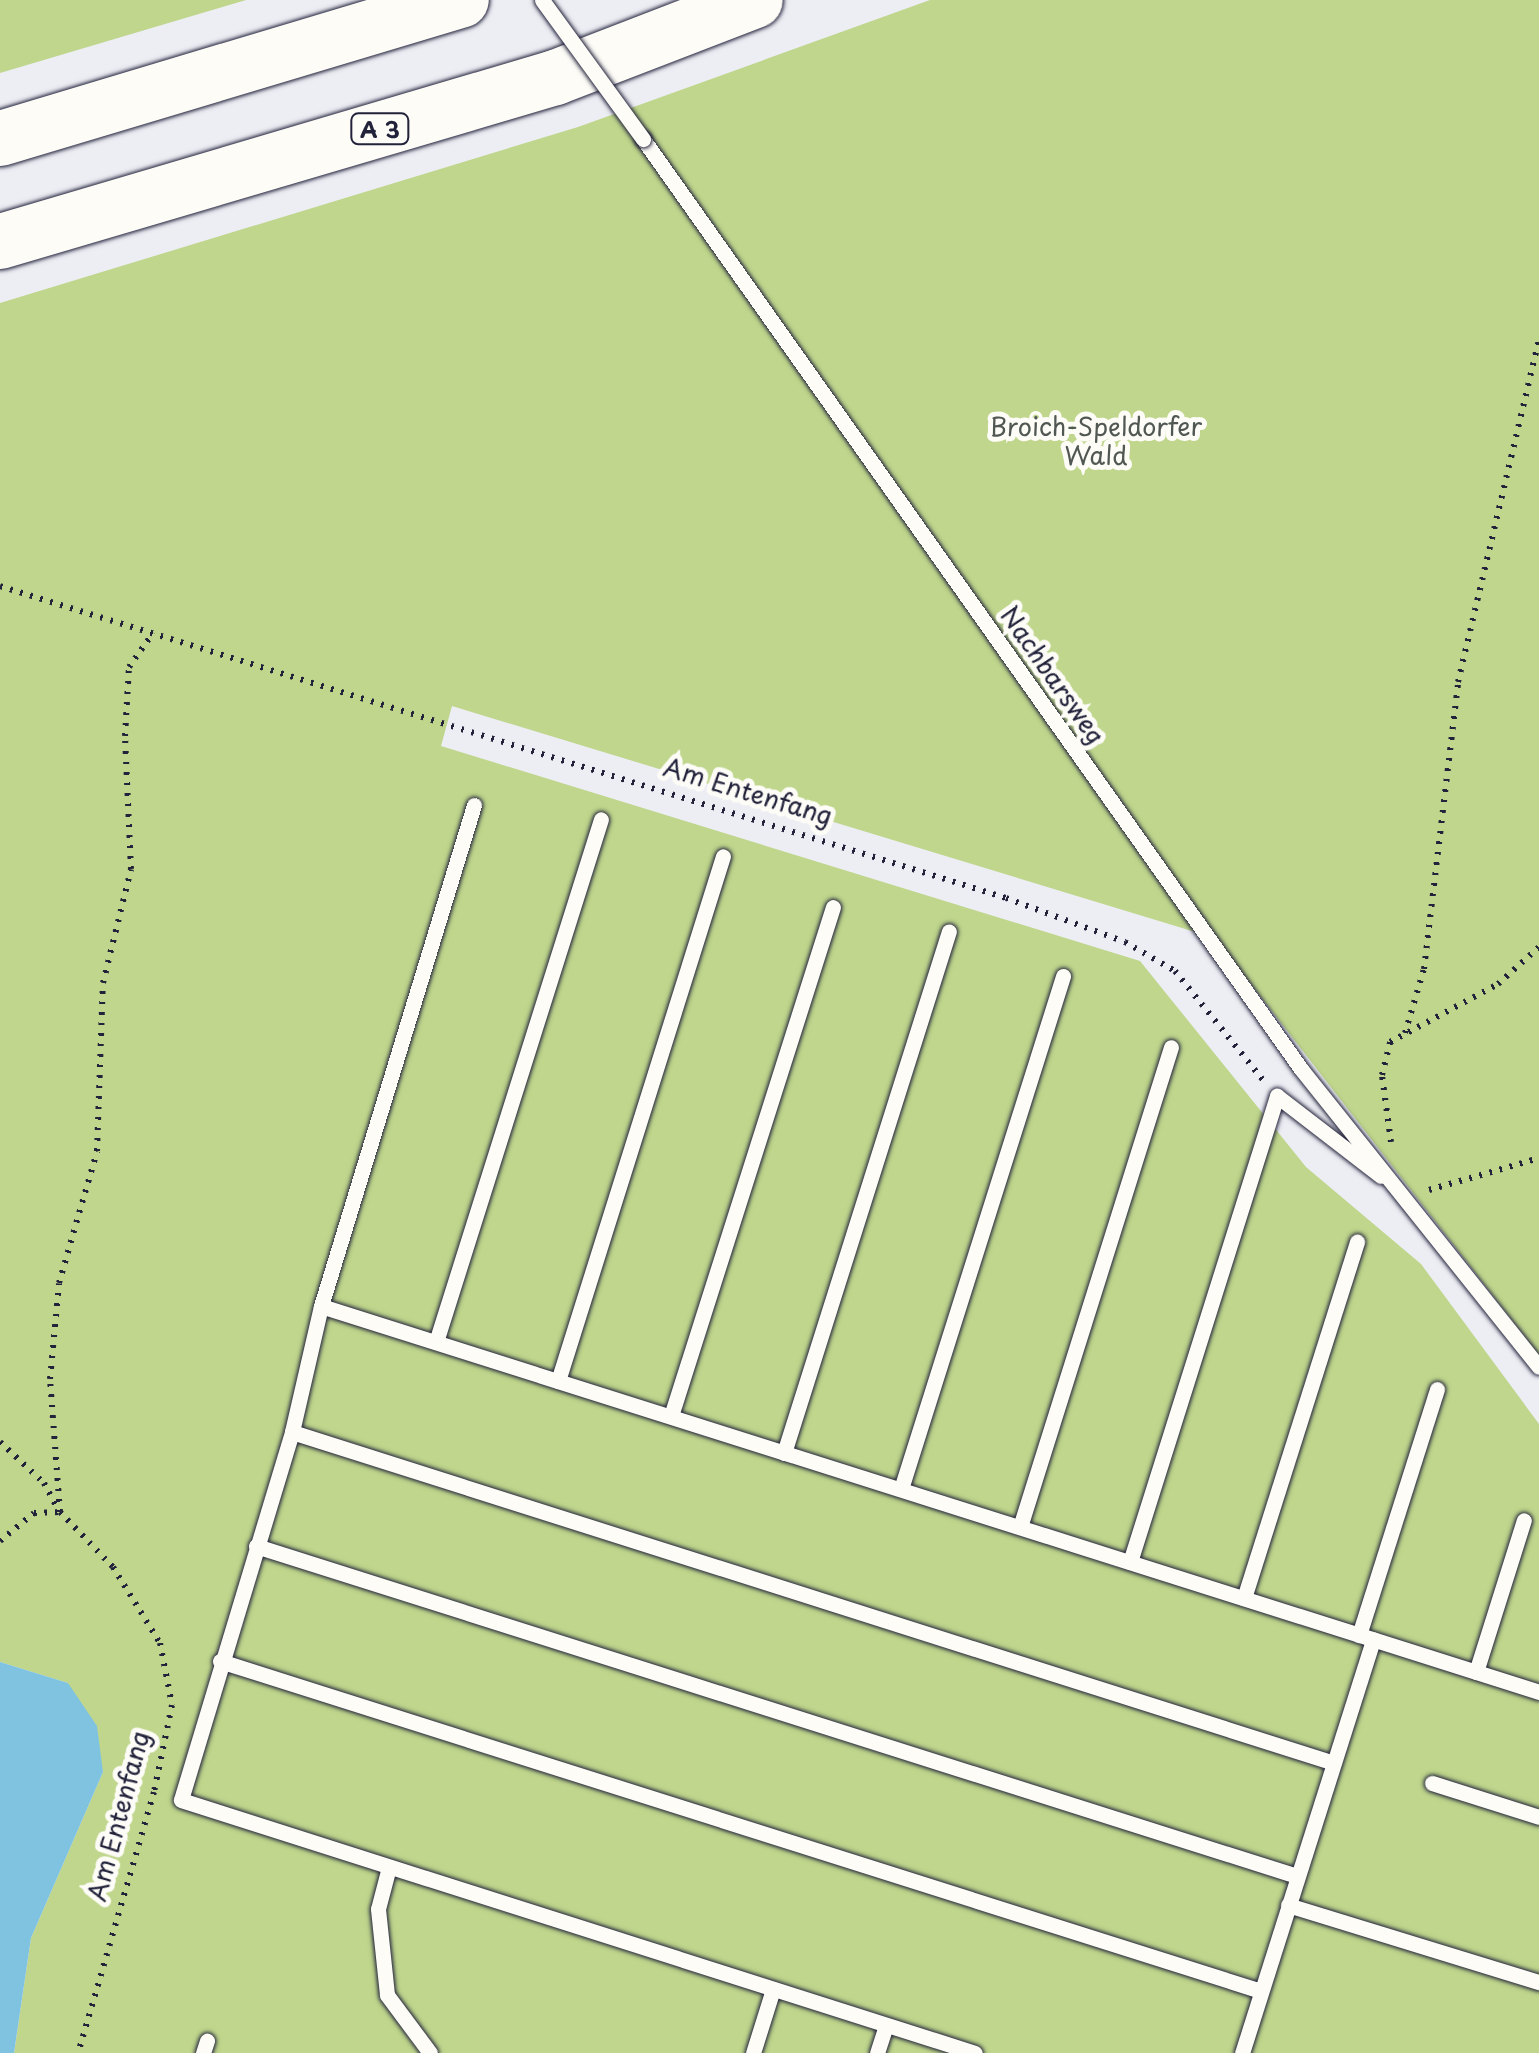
<!DOCTYPE html>
<style>
body{margin:0}
#map{position:relative;width:1539px;height:2053px;overflow:hidden;background:#edeef4;font-family:"Playpen Sans",sans-serif}
div>[style]{position:absolute}
.green>*{inset:0;background:#bfd68c}
.water>*{inset:0;background:#80c3e1}
.path>*{height:6px;margin-top:-3px;transform-origin:0;background:repeating-linear-gradient(90deg,#22223b 0 2.5px,transparent 0 10.5px)}
.roads{filter:drop-shadow(0 0 2px #22223b) drop-shadow(0 0 2px #22223b)}
.lane>*{height:15px;margin:-7.5px;padding:0 7.5px;transform-origin:7.5px;border-radius:7.5px;background:#fdfcf7}
.highway>*{height:55px;margin:-27.5px;padding:0 27.5px;transform-origin:27.5px;border-radius:27.5px;background:#fdfcf7}
.bridges{filter:drop-shadow(0 0 2px #22223b) drop-shadow(0 0 2px #22223b)}
.lane-bridge>*{height:15px;margin:-7.5px;padding:0 7.5px;transform-origin:7.5px;border-radius:7.5px;background:#fdfcf7}
span{translate:-50% -50%;white-space:nowrap;text-align:center;line-height:1.15;-webkit-text-stroke:10px #fdfcf7;paint-order:stroke}
.shield-label span{padding:2px 8px;background:#fdfcf7;border:2px solid;border-radius:8px;-webkit-text-stroke-width:0}
.shield-label{font-size:22px;color:#22223b;font-weight:700}
.park-label{font-size:25px;color:#515853}
.street-label{font-size:25px;color:#22223b}
</style>
<div id="map">
<div class="green">
<i style="clip-path:polygon(0 0,246px 0,0 73px)"></i>
<i style="clip-path:polygon(930px 0,1539px 0,1539px 1355px,1215px 938px,452px 706px,441px 746px,1140px 961px,1306px 1167px,1421px 1264px,1539px 1424px,1539px 2053px,14px 2053px,31px 1938px,103px 1772px,68px 1683px,0 1662px,0 303px,578px 127px)"></i>
</div>
<div class="water">
<i style="clip-path:polygon(0 1662px,68px 1683px,97px 1726px,103px 1772px,31px 1938px,14px 2053px,0 2053px)"></i>
</div>
<div class="path">
<i style="left:0;top:586px;width:1053px;rotate:17.23deg"></i>
<i style="left:1006px;top:898px;width:127px;rotate:20.3deg"></i>
<i style="left:1125px;top:942px;width:58px;rotate:30.1deg"></i>
<i style="left:1175px;top:971px;width:140px;rotate:51.1deg"></i>
<i style="left:1405px;top:1033px;width:67px;rotate:-73.5deg"></i>
<i style="left:1424px;top:969px;width:289px;rotate:-83.2deg"></i>
<i style="left:1458px;top:682px;width:352px;rotate:-76.7deg"></i>
<i style="left:1391px;top:1142px;width:68px;rotate:-97.7deg"></i>
<i style="left:1382px;top:1075px;width:34px;rotate:-76deg"></i>
<i style="left:1390px;top:1042px;width:123px;rotate:-28.2deg"></i>
<i style="left:1498px;top:984px;width:55px;rotate:-42.1deg"></i>
<i style="left:1429px;top:1190px;width:115px;rotate:-16.2deg"></i>
<i style="left:0;top:1442px;width:60px;rotate:43deg"></i>
<i style="left:44px;top:1483px;width:27px;rotate:62deg"></i>
<i style="left:60px;top:1512px;width:133px;rotate:-94.3deg"></i>
<i style="left:50px;top:1379px;width:96px;rotate:-84.6deg"></i>
<i style="left:59px;top:1283px;width:137px;rotate:-73.9deg"></i>
<i style="left:97px;top:1151px;width:168px;rotate:-88deg"></i>
<i style="left:103px;top:983px;width:117px;rotate:-76.2deg"></i>
<i style="left:131px;top:869px;width:133px;rotate:-92.6deg"></i>
<i style="left:125px;top:736px;width:69px;rotate:-86.7deg"></i>
<i style="left:129px;top:667px;width:42px;rotate:-54.8deg"></i>
<i style="left:0;top:1541px;width:44px;rotate:-39.5deg"></i>
<i style="left:34px;top:1513px;width:26px;rotate:-2deg"></i>
<i style="left:60px;top:1512px;width:76px;rotate:46.1deg"></i>
<i style="left:113px;top:1567px;width:89px;rotate:58.3deg"></i>
<i style="left:160px;top:1643px;width:63px;rotate:79deg"></i>
<i style="left:172px;top:1705px;width:89px;rotate:101.7deg"></i>
<i style="left:154px;top:1792px;width:272px;rotate:106.2deg"></i>
</div>
<div class="roads">
<div class="lane">
<i style="left:643px;top:139px;width:1139px;rotate:54.72deg"></i>
<i style="left:1301px;top:1069px;width:381px;rotate:51.4deg"></i>
<i style="left:474px;top:805px;width:524px;rotate:106.98deg"></i>
<i style="left:321px;top:1306px;width:129px;rotate:103deg"></i>
<i style="left:292px;top:1432px;width:384px;rotate:106.8deg"></i>
<i style="left:181px;top:1800px;width:833px;rotate:17.67deg"></i>
<i style="left:321px;top:1306px;width:1278px;rotate:17.58deg"></i>
<i style="left:436px;top:1342px;width:548px;rotate:-72.49deg"></i>
<i style="left:558px;top:1381px;width:550px;rotate:-72.55deg"></i>
<i style="left:671px;top:1416px;width:534px;rotate:-72.35deg"></i>
<i style="left:292px;top:1432px;width:1093px;rotate:17.62deg"></i>
<i style="left:784px;top:1453px;width:547px;rotate:-72.46deg"></i>
<i style="left:901px;top:1489px;width:538px;rotate:-72.47deg"></i>
<i style="left:1020px;top:1527px;width:503px;rotate:-72.54deg"></i>
<i style="left:256px;top:1546px;width:1092px;rotate:17.59deg"></i>
<i style="left:1130px;top:1562px;width:489px;rotate:-72.5deg"></i>
<i style="left:1277px;top:1096px;width:131px;rotate:37.6deg"></i>
<i style="left:1244px;top:1598px;width:374px;rotate:-72.4deg"></i>
<i style="left:1359px;top:1635px;width:258px;rotate:-72.4deg"></i>
<i style="left:220px;top:1661px;width:1092px;rotate:17.59deg"></i>
<i style="left:1476px;top:1672px;width:159px;rotate:-72.5deg"></i>
<i style="left:1432px;top:1783px;width:112px;rotate:17.6deg"></i>
<i style="left:389px;top:1867px;width:43px;rotate:104.7deg"></i>
<i style="left:378px;top:1909px;width:86px;rotate:84deg"></i>
<i style="left:387px;top:1995px;width:72px;rotate:53.4deg"></i>
<i style="left:1288px;top:1905px;width:263px;rotate:17.1deg"></i>
<i style="left:203px;top:2053px;width:13px;rotate:-72deg"></i>
<i style="left:753px;top:2053px;width:67px;rotate:-72.6deg"></i>
<i style="left:877px;top:2053px;width:29px;rotate:-72deg"></i>
<i style="left:1242px;top:2053px;width:434px;rotate:-72.4deg"></i>
</div>
<div class="highway">
<i style="left:0;top:138px;width:481px;rotate:-16.7deg"></i>
<i style="left:0;top:241px;width:579px;rotate:-16.46deg"></i>
<i style="left:555px;top:77px;width:214px;rotate:-21.1deg"></i>
</div>
</div>
<div class="bridges">
<div class="lane-bridge">
<i style="left:542px;top:0;width:172px;rotate:54deg"></i>
</div>
</div>
<div class="shield-label">
<span style="left:380px;top:129px">A 3</span>
</div>
<div class="park-label">
<span style="left:1096px;top:441px">Broich-Speldorfer<br>Wald</span>
</div>
<div class="street-label">
<span style="left:1053px;top:675px;rotate:55deg">Nachbarsweg</span>
<span style="left:748px;top:791px;rotate:17deg">Am Entenfang</span>
<span style="left:118px;top:1816px;rotate:-75deg">Am Entenfang</span>
</div>
</div>
